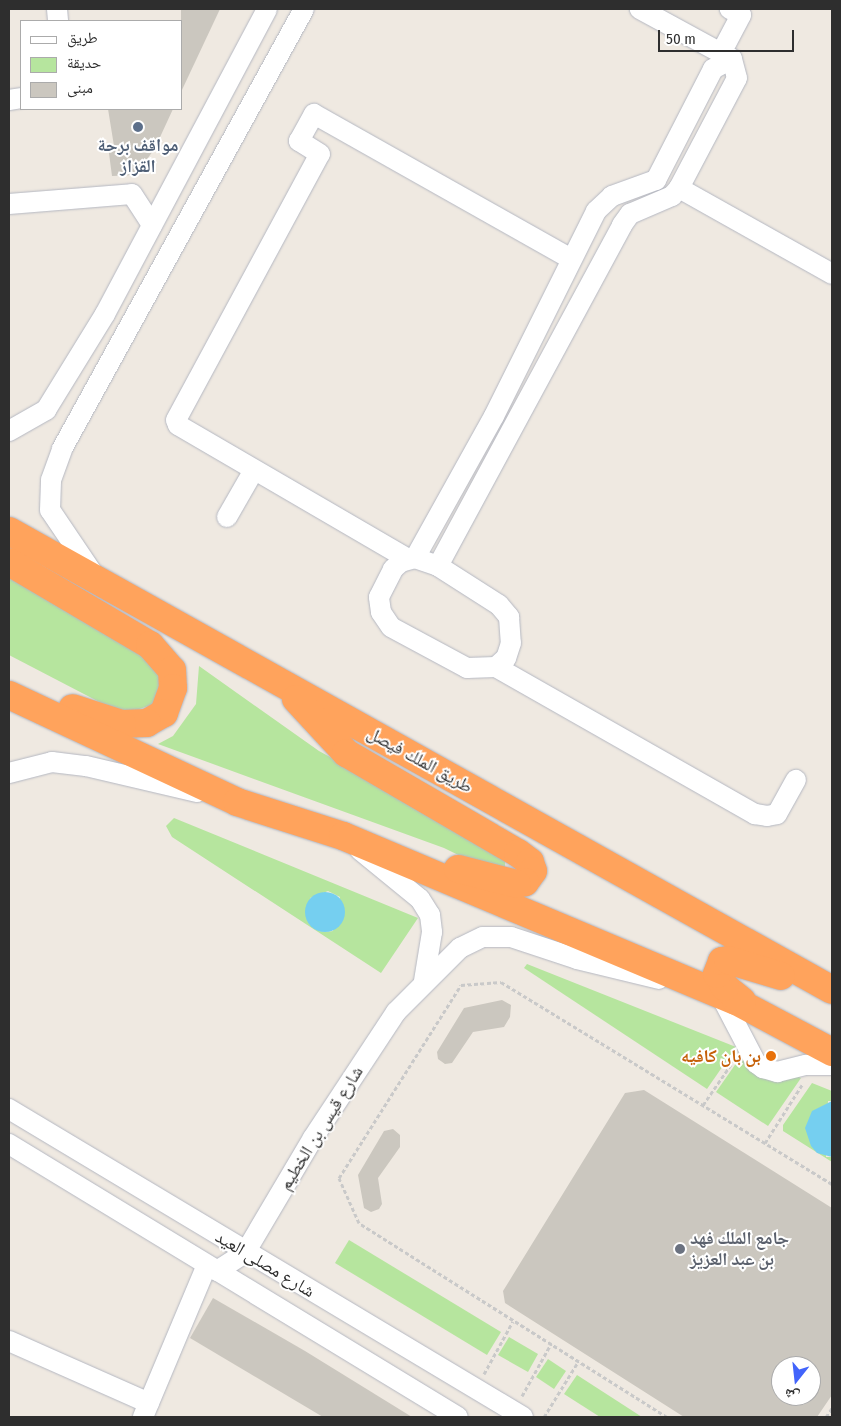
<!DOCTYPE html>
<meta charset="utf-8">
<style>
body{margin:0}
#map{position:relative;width:841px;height:1426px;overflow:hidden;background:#efe9e1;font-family:"Fira Sans Condensed","Noto Naskh Arabic",sans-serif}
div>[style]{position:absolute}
.green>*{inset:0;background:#b6e59e}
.water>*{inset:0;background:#75cff0}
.round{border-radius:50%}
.building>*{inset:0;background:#cbc7bf}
.path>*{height:3px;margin-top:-1.5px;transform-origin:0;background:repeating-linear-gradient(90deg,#c9c9c9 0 4px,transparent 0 6.5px)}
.roads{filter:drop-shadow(0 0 1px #b4b7c1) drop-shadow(0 0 1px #b4b7c1)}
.minor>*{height:20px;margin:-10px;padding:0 10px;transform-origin:10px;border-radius:10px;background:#fff}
.highway>*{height:28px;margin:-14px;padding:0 14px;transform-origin:14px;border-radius:14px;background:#ffa35c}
.dots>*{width:14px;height:14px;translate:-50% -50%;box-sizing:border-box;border:2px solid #fff;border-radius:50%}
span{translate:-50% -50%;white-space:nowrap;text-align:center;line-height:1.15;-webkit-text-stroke:4px #fff;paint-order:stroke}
.service-label{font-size:18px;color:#4e5e75;font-weight:700}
.street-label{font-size:18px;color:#2e2e2e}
.food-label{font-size:18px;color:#c56008;font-weight:700}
.right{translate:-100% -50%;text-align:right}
.worship-label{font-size:18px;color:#5b616d;font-weight:700}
.left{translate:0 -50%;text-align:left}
.frame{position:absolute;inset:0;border:10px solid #2e2e2e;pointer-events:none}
.legend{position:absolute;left:20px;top:20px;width:162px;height:90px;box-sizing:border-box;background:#fff;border:1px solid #ababab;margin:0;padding:6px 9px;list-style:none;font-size:15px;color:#2e2e2e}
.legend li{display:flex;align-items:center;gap:10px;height:25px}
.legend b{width:25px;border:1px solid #ababab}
.north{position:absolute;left:771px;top:1356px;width:50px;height:50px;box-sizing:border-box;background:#fff;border:1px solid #ababab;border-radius:50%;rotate:196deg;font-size:14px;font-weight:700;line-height:20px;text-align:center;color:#2e2e2e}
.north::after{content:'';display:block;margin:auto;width:18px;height:22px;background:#4264fb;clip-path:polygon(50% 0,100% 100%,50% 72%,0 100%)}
.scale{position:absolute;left:658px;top:30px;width:136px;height:22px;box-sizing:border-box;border:2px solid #2e2e2e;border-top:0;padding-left:6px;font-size:15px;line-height:18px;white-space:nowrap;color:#2e2e2e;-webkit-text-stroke:4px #fff;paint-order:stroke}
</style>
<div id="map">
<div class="green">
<i style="clip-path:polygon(9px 577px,153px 660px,162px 686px,154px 704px,131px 712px,107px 706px,9px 655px)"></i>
<i style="clip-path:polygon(199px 666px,319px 751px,444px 819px,505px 858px,505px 868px,491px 871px,444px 848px,158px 744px,173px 736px,196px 704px)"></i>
<i style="clip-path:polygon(evenodd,174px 818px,418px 918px,381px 973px,172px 837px,166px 826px,174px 818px,328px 891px,340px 897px,333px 931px,326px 932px,319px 931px,310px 898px,328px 891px)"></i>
<i style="clip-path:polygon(527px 964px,736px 1047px,707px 1089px,524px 968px)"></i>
<i style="clip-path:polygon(744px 1052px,801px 1078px,768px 1126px,716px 1092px)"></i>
<i style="clip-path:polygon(812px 1083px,832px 1091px,832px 1101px,828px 1101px,826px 1157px,832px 1157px,832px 1162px,783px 1131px,783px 1125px)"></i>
<i style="clip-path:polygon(349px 1240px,501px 1332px,487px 1355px,335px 1263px)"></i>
<i style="clip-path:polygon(509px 1337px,538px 1354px,528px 1372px,498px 1355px)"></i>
<i style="clip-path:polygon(548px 1359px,566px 1371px,554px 1389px,536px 1377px)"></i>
<i style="clip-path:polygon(577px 1375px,642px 1417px,600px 1417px,564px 1394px)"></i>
</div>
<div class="water">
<i class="round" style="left:305px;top:892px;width:40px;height:40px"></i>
<i style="clip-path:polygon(832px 1101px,832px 1157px,817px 1153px,811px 1146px,805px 1128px,812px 1111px)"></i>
</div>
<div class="building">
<i style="clip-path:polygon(181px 9px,220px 9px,181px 92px)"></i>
<i style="clip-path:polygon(108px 109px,173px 109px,155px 148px,136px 175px,112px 176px,108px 146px,114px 146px)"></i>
<i style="clip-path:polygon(502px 1000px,511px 1005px,510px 1017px,504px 1027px,473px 1032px,452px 1063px,445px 1064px,438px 1059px,437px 1052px,464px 1008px)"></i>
<i style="clip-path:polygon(evenodd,644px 1090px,832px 1208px,832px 1395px,817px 1417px,684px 1417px,505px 1303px,503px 1291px,625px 1093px,644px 1090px,781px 1366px,811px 1366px,811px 1396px,781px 1396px,781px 1366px)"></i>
<i style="clip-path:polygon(393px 1129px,400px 1135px,400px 1147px,378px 1178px,382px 1204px,379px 1209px,371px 1212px,364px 1208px,358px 1175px,384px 1131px)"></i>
<i style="clip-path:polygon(213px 1298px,305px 1351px,412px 1417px,323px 1417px,190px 1338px)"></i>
</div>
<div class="path">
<i style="left:703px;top:1105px;width:55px;rotate:-55.4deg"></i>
<i style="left:765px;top:1143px;width:69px;rotate:-57.5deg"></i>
<i style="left:484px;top:1374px;width:60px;rotate:-61.3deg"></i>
<i style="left:522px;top:1396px;width:60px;rotate:-60.9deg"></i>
<i style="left:544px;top:1417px;width:65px;rotate:-58.3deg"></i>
<i style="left:667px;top:1417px;width:364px;rotate:-147.8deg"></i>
<i style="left:359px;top:1223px;width:49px;rotate:-114deg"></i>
<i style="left:339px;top:1178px;width:228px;rotate:-57.7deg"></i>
<i style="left:461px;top:985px;width:40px;rotate:-4.3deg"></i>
<i style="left:501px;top:982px;width:388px;rotate:31.4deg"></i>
<i style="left:826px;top:1417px;width:11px;rotate:-56deg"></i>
</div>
<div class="roads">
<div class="minor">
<i style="left:57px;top:9px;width:12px;rotate:85deg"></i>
<i style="left:721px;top:53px;width:43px;rotate:-62.2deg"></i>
<i style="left:741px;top:15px;width:13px;rotate:-151deg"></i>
<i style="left:9px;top:100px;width:12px;rotate:-9deg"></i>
<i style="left:679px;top:188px;width:176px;rotate:29.3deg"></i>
<i style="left:9px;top:204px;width:123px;rotate:-4.6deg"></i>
<i style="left:132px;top:194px;width:37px;rotate:57deg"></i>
<i style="left:9px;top:431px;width:43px;rotate:-29.6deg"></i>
<i style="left:46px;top:410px;width:113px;rotate:-58.4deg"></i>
<i style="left:105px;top:314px;width:345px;rotate:-62deg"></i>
<i style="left:227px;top:517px;width:54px;rotate:-60.1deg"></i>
<i style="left:415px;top:558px;width:162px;rotate:-60.9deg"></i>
<i style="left:494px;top:416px;width:229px;rotate:-63.5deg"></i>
<i style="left:596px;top:211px;width:22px;rotate:-43deg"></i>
<i style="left:612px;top:196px;width:47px;rotate:-20deg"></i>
<i style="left:656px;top:180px;width:125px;rotate:-62.8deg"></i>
<i style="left:713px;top:69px;width:21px;rotate:-28deg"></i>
<i style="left:415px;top:558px;width:24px;rotate:19deg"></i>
<i style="left:438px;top:566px;width:72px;rotate:32.6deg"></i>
<i style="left:499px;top:605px;width:16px;rotate:50deg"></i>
<i style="left:509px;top:617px;width:26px;rotate:86deg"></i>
<i style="left:511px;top:643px;width:16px;rotate:108deg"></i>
<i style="left:506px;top:658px;width:13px;rotate:138deg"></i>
<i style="left:496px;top:667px;width:29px;rotate:178deg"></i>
<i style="left:467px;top:668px;width:86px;rotate:-151.7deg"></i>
<i style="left:391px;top:627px;width:18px;rotate:-124deg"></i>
<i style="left:381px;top:612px;width:15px;rotate:-98deg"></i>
<i style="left:379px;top:597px;width:31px;rotate:-63deg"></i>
<i style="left:393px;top:569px;width:11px;rotate:-41deg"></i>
<i style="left:401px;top:562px;width:15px;rotate:-16deg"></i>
<i style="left:408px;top:559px;width:266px;rotate:-149.8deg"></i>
<i style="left:178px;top:425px;width:5px;rotate:-112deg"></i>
<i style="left:176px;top:420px;width:302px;rotate:-61.6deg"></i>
<i style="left:320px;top:154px;width:25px;rotate:-148deg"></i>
<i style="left:299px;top:141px;width:31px;rotate:-61deg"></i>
<i style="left:314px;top:114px;width:295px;rotate:29.4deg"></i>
<i style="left:438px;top:566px;width:387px;rotate:-61.6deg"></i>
<i style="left:622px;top:225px;width:14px;rotate:-54deg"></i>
<i style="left:630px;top:214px;width:46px;rotate:-23.2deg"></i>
<i style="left:672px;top:196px;width:11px;rotate:-49deg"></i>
<i style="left:679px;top:188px;width:124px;rotate:-62.2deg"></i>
<i style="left:737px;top:78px;width:20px;rotate:-105deg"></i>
<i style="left:732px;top:59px;width:105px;rotate:-151.5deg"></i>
<i style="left:94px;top:575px;width:78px;rotate:-124.1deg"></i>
<i style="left:50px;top:510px;width:30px;rotate:-88deg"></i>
<i style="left:51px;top:480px;width:33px;rotate:-70deg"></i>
<i style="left:62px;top:449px;width:502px;rotate:-61.19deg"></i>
<i style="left:496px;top:667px;width:298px;rotate:29.6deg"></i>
<i style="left:755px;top:814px;width:12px;rotate:9deg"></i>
<i style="left:767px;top:816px;width:10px;rotate:-11deg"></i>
<i style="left:777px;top:814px;width:39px;rotate:-61deg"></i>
<i style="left:9px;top:773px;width:44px;rotate:-14.3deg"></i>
<i style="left:52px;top:762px;width:34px;rotate:7deg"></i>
<i style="left:86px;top:766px;width:114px;rotate:13.2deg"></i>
<i style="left:360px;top:850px;width:77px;rotate:39.2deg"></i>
<i style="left:420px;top:899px;width:19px;rotate:58deg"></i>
<i style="left:430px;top:915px;width:17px;rotate:83deg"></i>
<i style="left:432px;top:932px;width:50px;rotate:99.3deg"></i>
<i style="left:721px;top:996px;width:76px;rotate:62.4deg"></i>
<i style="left:756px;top:1063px;width:9px;rotate:36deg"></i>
<i style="left:763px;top:1068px;width:15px;rotate:16deg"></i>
<i style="left:777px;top:1072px;width:30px;rotate:-14deg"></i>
<i style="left:806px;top:1065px;width:26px"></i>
<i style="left:9px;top:1109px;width:599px;rotate:30.93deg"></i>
<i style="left:9px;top:1144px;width:525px;rotate:31.3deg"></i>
<i style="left:217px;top:1271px;width:33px;rotate:-33deg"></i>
<i style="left:245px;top:1253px;width:134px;rotate:-59.4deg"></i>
<i style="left:313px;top:1138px;width:151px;rotate:-56.6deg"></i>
<i style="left:396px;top:1012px;width:91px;rotate:-45deg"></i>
<i style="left:460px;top:948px;width:25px;rotate:-26deg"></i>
<i style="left:483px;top:937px;width:28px"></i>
<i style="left:511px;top:937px;width:70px;rotate:18.4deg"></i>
<i style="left:577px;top:959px;width:84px;rotate:13.7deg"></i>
<i style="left:9px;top:1341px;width:153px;rotate:23.9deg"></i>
<i style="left:143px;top:1417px;width:165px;rotate:-67.2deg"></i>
</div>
<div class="highway">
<i style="left:9px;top:531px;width:942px;rotate:29.15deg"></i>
<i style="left:9px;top:562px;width:164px;rotate:30.5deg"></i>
<i style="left:150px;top:645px;width:33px;rotate:49deg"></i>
<i style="left:172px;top:670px;width:18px;rotate:87deg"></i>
<i style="left:173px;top:688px;width:27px;rotate:110deg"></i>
<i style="left:164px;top:713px;width:20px;rotate:150deg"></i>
<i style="left:147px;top:723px;width:25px;rotate:178deg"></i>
<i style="left:122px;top:724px;width:52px;rotate:-162.3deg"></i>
<i style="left:9px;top:695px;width:252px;rotate:25.1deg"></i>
<i style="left:237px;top:802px;width:111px;rotate:17.8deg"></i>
<i style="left:343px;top:836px;width:426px;rotate:22.8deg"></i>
<i style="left:736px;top:1001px;width:109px;rotate:28deg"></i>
<i style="left:296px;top:699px;width:74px;rotate:47.2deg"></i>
<i style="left:346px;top:753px;width:199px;rotate:30.2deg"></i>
<i style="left:518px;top:853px;width:15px;rotate:37deg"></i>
<i style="left:530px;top:862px;width:9px;rotate:72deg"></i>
<i style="left:533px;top:871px;width:14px;rotate:126deg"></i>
<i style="left:525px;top:882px;width:8px;rotate:166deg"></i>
<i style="left:517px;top:884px;width:61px;rotate:-165.7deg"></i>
<i style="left:742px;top:1001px;width:22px;rotate:-141deg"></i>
<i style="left:725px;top:987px;width:15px;rotate:-122deg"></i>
<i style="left:717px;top:974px;width:14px;rotate:-69deg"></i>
<i style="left:722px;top:961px;width:6px;rotate:-9deg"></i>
<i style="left:728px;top:960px;width:55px;rotate:16.8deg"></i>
</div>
</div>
<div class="dots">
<i style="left:138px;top:127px;background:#5c6f8a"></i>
<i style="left:771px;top:1056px;background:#e8710a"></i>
<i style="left:680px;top:1249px;background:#6b7280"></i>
</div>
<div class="service-label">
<span style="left:138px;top:156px">مواقف برحة<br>القزاز</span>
</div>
<div class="street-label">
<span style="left:420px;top:760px;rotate:29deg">طريق الملك فيصل</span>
<span style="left:321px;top:1128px;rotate:-58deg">شارع قيس بن الخطيم</span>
<span style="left:265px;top:1264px;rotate:31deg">شارع مصلى العيد</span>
</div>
<div class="food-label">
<span class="right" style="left:761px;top:1056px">بن بان كافيه</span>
</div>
<div class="worship-label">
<span class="left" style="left:690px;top:1249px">جامع الملك فهد<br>بن عبد العزيز</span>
</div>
<div class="frame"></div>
<ul class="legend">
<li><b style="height:6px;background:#fff"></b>طريق</li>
<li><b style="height:14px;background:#b6e59e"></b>حديقة</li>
<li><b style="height:14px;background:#cbc7bf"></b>مبنى</li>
</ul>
<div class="north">ش</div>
<div class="scale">50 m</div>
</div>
